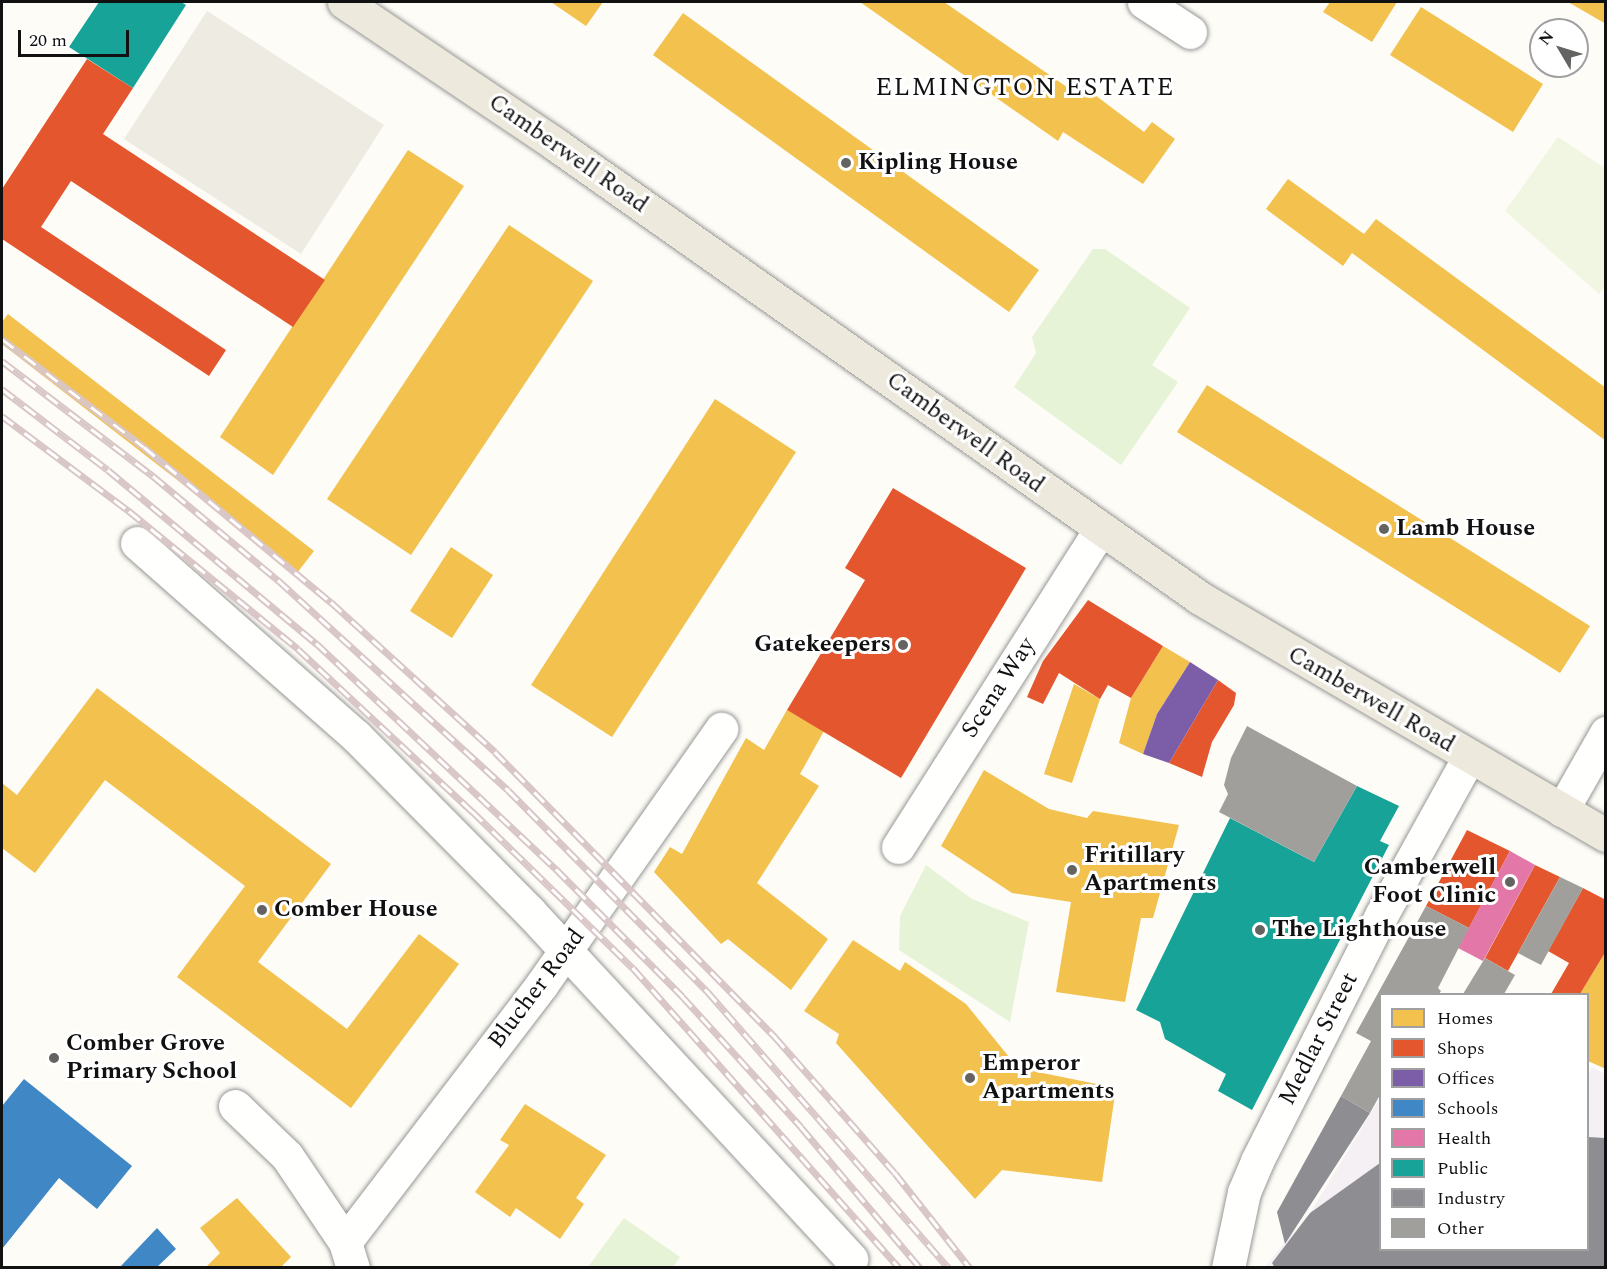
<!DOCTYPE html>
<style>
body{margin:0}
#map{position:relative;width:1607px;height:1269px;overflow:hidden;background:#fdfcf7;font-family:Spectral,serif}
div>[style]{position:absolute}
.industrial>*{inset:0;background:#f5f0f3}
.green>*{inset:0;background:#e7f3d7}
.pitch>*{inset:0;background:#f0f6e1}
.plaza>*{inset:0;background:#edebe2}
.homes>*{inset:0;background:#f2c14e}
.shops>*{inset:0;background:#e4572e}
.offices>*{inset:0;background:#7b5ea7}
.schools>*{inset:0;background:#3f88c5}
.health>*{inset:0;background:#e377a8}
.public>*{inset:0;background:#17a398}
.industry>*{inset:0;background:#8d8d92}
.building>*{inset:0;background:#a19f9c}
.roads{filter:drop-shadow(0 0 2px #979795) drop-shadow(0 0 2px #979795)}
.minor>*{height:33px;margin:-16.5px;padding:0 16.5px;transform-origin:16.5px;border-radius:16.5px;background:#fffffe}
.primary>*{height:33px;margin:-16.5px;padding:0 16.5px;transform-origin:16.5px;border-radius:16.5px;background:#ede9dc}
.rail>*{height:7px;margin-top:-3.5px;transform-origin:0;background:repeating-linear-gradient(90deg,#fff 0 14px,#d9c6c7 0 28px);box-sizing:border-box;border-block:2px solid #d9c6c7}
.dots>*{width:16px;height:16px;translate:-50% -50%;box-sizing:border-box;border:3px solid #fff;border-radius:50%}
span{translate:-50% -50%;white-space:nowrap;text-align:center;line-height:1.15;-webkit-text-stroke:6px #fff;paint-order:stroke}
.street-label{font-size:24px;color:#111}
.poi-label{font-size:24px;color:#111;font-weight:700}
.left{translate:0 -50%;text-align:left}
.right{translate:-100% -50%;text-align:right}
.neighbourhood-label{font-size:26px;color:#111;letter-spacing:1.5px}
.frame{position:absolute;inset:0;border:3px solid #111;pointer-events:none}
.legend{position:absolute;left:1379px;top:993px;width:210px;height:258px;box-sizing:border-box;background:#fff;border:2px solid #a0a0a0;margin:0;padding:8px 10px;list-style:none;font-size:18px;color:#111}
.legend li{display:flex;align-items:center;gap:12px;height:30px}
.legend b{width:30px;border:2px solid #a0a0a0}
.north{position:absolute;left:1529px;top:18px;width:60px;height:60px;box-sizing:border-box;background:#fff;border:2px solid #a0a0a0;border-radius:50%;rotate:308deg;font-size:16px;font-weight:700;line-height:24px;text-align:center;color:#111}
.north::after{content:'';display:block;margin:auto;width:21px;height:27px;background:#646362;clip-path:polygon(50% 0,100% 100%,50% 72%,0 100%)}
.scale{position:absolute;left:18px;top:30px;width:111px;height:27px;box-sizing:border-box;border:3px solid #111;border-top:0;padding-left:8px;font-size:18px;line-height:21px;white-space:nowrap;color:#111;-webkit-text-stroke:4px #fff;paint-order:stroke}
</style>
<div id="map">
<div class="industrial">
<i style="clip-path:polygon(1592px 1067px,1605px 1074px,1605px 1267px,1264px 1268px,1310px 1213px,1380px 1098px,1380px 1250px,1588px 1250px,1588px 1075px)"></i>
</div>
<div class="green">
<i style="clip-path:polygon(1093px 249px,1105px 249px,1190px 308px,1152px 365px,1178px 382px,1121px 465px,1014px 387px,1036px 353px,1032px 337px)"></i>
<i style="clip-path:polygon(926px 865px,972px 899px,1029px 922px,1010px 1022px,899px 950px,900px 916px)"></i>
<i style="clip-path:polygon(624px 1218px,680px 1257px,673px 1267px,588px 1267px)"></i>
</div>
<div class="pitch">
<i style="clip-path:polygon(1558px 137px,1605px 168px,1606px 286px,1599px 294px,1505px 211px)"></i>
</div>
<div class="plaza">
<i style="clip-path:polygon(207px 11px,384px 125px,301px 254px,124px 139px)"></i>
</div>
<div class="homes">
<i style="clip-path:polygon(551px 2px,603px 2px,586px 26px)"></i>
<i style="clip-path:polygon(860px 2px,944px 2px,1077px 94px,1083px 86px,1144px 132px,1152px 122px,1175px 139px,1143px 184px,1063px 132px,1058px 141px)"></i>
<i style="clip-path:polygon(1330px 2px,1397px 2px,1372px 42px,1323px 12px)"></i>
<i style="clip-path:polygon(1568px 2px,1606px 2px,1606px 24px)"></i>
<i style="clip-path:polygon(1421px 7px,1543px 84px,1513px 132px,1390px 55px)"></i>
<i style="clip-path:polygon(683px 13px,1039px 270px,1009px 312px,653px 55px)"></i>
<i style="clip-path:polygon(408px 150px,464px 186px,273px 475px,220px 437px)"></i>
<i style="clip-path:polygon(1288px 179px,1364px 234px,1376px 219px,1606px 388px,1606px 441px,1352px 253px,1343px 266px,1266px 209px)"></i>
<i style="clip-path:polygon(509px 225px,593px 281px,411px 555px,327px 499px)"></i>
<i style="clip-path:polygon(8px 314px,314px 551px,297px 573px,2px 344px,2px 322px)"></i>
<i style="clip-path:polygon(1207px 385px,1590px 626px,1560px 673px,1177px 432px)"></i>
<i style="clip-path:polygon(715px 399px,796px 452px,612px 737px,531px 685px)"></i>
<i style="clip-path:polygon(451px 547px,493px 575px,452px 638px,410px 611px)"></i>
<i style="clip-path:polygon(1163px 646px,1190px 662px,1157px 714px,1143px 754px,1119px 743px,1131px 698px)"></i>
<i style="clip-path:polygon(1074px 684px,1100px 699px,1072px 783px,1044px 774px)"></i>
<i style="clip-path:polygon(97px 688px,331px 864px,258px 962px,347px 1029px,419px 934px,459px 964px,351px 1108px,177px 977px,245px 886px,105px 780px,35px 873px,2px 848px,2px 783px,17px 795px)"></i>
<i style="clip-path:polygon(787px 710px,824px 731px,800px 774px,819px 786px,757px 883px,828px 939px,791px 990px,728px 939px,721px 944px,654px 872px,670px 847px,682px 854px,746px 738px,764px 750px)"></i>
<i style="clip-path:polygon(984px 770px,1049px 809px,1087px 818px,1093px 811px,1179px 825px,1153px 918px,1141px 918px,1125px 1002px,1056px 992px,1071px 902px,1012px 893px,941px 846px)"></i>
<i style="clip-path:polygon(853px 940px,900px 971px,905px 962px,966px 1004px,1018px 1068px,1116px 1088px,1102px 1182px,1002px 1170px,975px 1199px,836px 1043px,839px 1034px,804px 1011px)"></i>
<i style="clip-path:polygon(1606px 951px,1606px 1069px,1588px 1061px,1588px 994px,1580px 994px)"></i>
<i style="clip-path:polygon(525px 1104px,606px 1155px,576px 1198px,584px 1204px,560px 1239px,516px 1208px,510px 1217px,475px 1192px,509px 1145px,500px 1140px)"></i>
<i style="clip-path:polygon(237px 1198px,291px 1257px,280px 1268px,205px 1268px,220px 1253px,200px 1228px)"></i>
</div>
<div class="shops">
<i style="clip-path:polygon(87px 59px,133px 88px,103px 134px,325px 280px,293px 327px,71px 181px,41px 227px,226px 350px,209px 376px,2px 239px,2px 189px)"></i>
<i style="clip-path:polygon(893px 488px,1026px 568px,901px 778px,787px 710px,865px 580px,845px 568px)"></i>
<i style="clip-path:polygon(1088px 600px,1163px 646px,1131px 698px,1108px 685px,1100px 699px,1059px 673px,1043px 704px,1027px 697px,1043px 661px)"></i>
<i style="clip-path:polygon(1218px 680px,1236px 693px,1234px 705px,1212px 742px,1202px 777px,1169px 763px)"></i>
<i style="clip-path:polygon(1467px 830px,1510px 851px,1469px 928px,1426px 906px)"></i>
<i style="clip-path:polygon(1535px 865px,1560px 877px,1508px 971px,1485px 958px)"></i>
<i style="clip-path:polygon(1583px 888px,1606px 900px,1606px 951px,1580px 994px,1551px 994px,1569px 963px,1548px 951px)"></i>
</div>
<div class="offices">
<i style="clip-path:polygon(1190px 662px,1218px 680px,1169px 763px,1143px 754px,1157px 714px)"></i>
</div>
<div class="schools">
<i style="clip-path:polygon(24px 1079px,132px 1166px,97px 1209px,59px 1178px,2px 1249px,2px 1106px)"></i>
<i style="clip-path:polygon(157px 1228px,176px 1249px,156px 1268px,119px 1268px)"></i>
</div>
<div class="health">
<i style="clip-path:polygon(1510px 851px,1535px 865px,1483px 961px,1458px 948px)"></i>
</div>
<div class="public">
<i style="clip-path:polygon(99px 2px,181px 2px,186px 5px,133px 88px,69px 47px)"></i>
<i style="clip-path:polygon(1357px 786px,1399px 806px,1380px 841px,1389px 845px,1252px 1110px,1218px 1091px,1226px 1074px,1165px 1039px,1160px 1022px,1136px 1010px,1230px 818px,1314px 862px)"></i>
</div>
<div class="industry">
<i style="clip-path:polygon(1341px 1096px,1370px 1113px,1285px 1244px,1277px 1212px)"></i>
<i style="clip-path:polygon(1588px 1137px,1605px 1138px,1605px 1268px,1275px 1268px,1272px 1263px,1310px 1213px,1380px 1163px,1380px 1250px,1588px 1250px)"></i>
</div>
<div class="building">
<i style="clip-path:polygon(1247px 726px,1357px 786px,1314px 862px,1219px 812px,1228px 794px,1224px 785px,1231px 758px)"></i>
<i style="clip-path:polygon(1560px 877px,1583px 888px,1541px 965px,1518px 953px)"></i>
<i style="clip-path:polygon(1426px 906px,1469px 928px,1438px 988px,1441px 991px,1439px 994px,1380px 994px,1380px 1095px,1370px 1113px,1341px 1096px,1371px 1041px,1356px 1033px)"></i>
<i style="clip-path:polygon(1485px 958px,1515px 975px,1504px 994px,1463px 994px)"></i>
</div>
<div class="roads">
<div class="minor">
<i style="left:1144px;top:2px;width:55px;rotate:33.1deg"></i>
<i style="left:137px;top:543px;width:292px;rotate:41.4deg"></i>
<i style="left:356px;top:736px;width:247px;rotate:45.3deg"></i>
<i style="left:530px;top:912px;width:473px;rotate:47.2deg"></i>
<i style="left:1562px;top:810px;width:89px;rotate:-60.3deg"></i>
<i style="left:898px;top:847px;width:376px;rotate:-57.5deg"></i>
<i style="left:235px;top:1106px;width:72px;rotate:43.9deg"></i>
<i style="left:287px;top:1156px;width:104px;rotate:56deg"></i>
<i style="left:345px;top:1242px;width:27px;rotate:73deg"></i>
<i style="left:345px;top:1242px;width:325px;rotate:-52.6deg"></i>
<i style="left:542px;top:984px;width:312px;rotate:-54.9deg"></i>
<i style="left:1228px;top:1268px;width:78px;rotate:-78.1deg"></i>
<i style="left:1244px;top:1192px;width:34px;rotate:-67deg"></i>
<i style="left:1257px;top:1161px;width:277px;rotate:-63.2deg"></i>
<i style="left:1382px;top:914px;width:179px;rotate:-61deg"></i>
</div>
<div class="primary">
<i style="left:344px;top:2px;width:254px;rotate:33.9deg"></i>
<i style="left:555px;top:144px;width:789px;rotate:35.14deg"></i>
<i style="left:1200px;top:598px;width:470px;rotate:30.3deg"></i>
</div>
</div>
<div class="rail">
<i style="left:2px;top:339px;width:178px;rotate:37.3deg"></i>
<i style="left:144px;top:447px;width:243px;rotate:39.7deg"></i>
<i style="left:331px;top:602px;width:222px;rotate:42.4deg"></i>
<i style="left:495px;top:752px;width:400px;rotate:45.5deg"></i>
<i style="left:775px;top:1037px;width:181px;rotate:48.6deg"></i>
<i style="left:895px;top:1173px;width:121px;rotate:51.7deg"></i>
<i style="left:2px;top:361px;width:190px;rotate:37.3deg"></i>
<i style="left:153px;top:476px;width:163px;rotate:39.8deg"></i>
<i style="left:278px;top:580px;width:311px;rotate:42.4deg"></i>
<i style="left:508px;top:790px;width:283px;rotate:45.3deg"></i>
<i style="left:707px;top:991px;width:368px;rotate:48.9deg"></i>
<i style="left:2px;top:389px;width:133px;rotate:37.4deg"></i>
<i style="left:108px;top:470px;width:271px;rotate:39.8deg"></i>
<i style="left:316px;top:643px;width:330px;rotate:43.3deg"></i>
<i style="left:556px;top:869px;width:179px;rotate:45.2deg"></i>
<i style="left:682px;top:996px;width:177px;rotate:47.7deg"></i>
<i style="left:801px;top:1127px;width:185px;rotate:49.8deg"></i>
<i style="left:2px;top:416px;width:159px;rotate:36.8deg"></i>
<i style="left:129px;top:511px;width:218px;rotate:39.2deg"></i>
<i style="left:298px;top:649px;width:238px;rotate:43deg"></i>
<i style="left:472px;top:811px;width:225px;rotate:44.3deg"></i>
<i style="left:633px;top:968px;width:401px;rotate:48.4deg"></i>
</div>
<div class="dots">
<i style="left:846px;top:163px;background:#646362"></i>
<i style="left:1384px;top:529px;background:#646362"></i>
<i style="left:903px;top:645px;background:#646362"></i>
<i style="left:1072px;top:870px;background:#646362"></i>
<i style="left:1510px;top:882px;background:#646362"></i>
<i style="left:262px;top:910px;background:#646362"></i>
<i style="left:1260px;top:930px;background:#646362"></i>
<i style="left:54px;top:1058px;background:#646362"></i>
<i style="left:970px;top:1078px;background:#646362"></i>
</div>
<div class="street-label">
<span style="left:568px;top:154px;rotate:35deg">Camberwell Road</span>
<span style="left:965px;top:433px;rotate:36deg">Camberwell Road</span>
<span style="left:999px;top:688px;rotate:-57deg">Scena Way</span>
<span style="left:1371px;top:700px;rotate:30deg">Camberwell Road</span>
<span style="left:537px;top:989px;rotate:-53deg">Blucher Road</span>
<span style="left:1319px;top:1039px;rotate:-63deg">Medlar Street</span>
</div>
<div class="poi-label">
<span class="left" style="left:858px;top:163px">Kipling House</span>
<span class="left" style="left:1396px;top:529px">Lamb House</span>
<span class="right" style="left:891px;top:645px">Gatekeepers</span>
<span class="left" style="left:1084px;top:870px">Fritillary<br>Apartments</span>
<span class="right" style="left:1496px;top:882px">Camberwell<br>Foot Clinic</span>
<span class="left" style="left:274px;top:910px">Comber House</span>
<span class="left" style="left:1272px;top:930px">The Lighthouse</span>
<span class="left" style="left:66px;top:1058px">Comber Grove<br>Primary School</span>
<span class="left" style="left:982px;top:1078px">Emperor<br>Apartments</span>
</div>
<div class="neighbourhood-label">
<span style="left:1025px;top:88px">ELMINGTON ESTATE</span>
</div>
<div class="frame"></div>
<ul class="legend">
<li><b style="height:16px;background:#f2c14e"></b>Homes</li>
<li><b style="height:16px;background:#e4572e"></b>Shops</li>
<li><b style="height:16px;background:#7b5ea7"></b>Offices</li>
<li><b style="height:16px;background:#3f88c5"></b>Schools</li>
<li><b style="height:16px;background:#e377a8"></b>Health</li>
<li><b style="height:16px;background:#17a398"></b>Public</li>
<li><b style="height:16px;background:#8d8d92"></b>Industry</li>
<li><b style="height:16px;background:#a19f9c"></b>Other</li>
</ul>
<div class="north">N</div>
<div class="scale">20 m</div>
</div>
